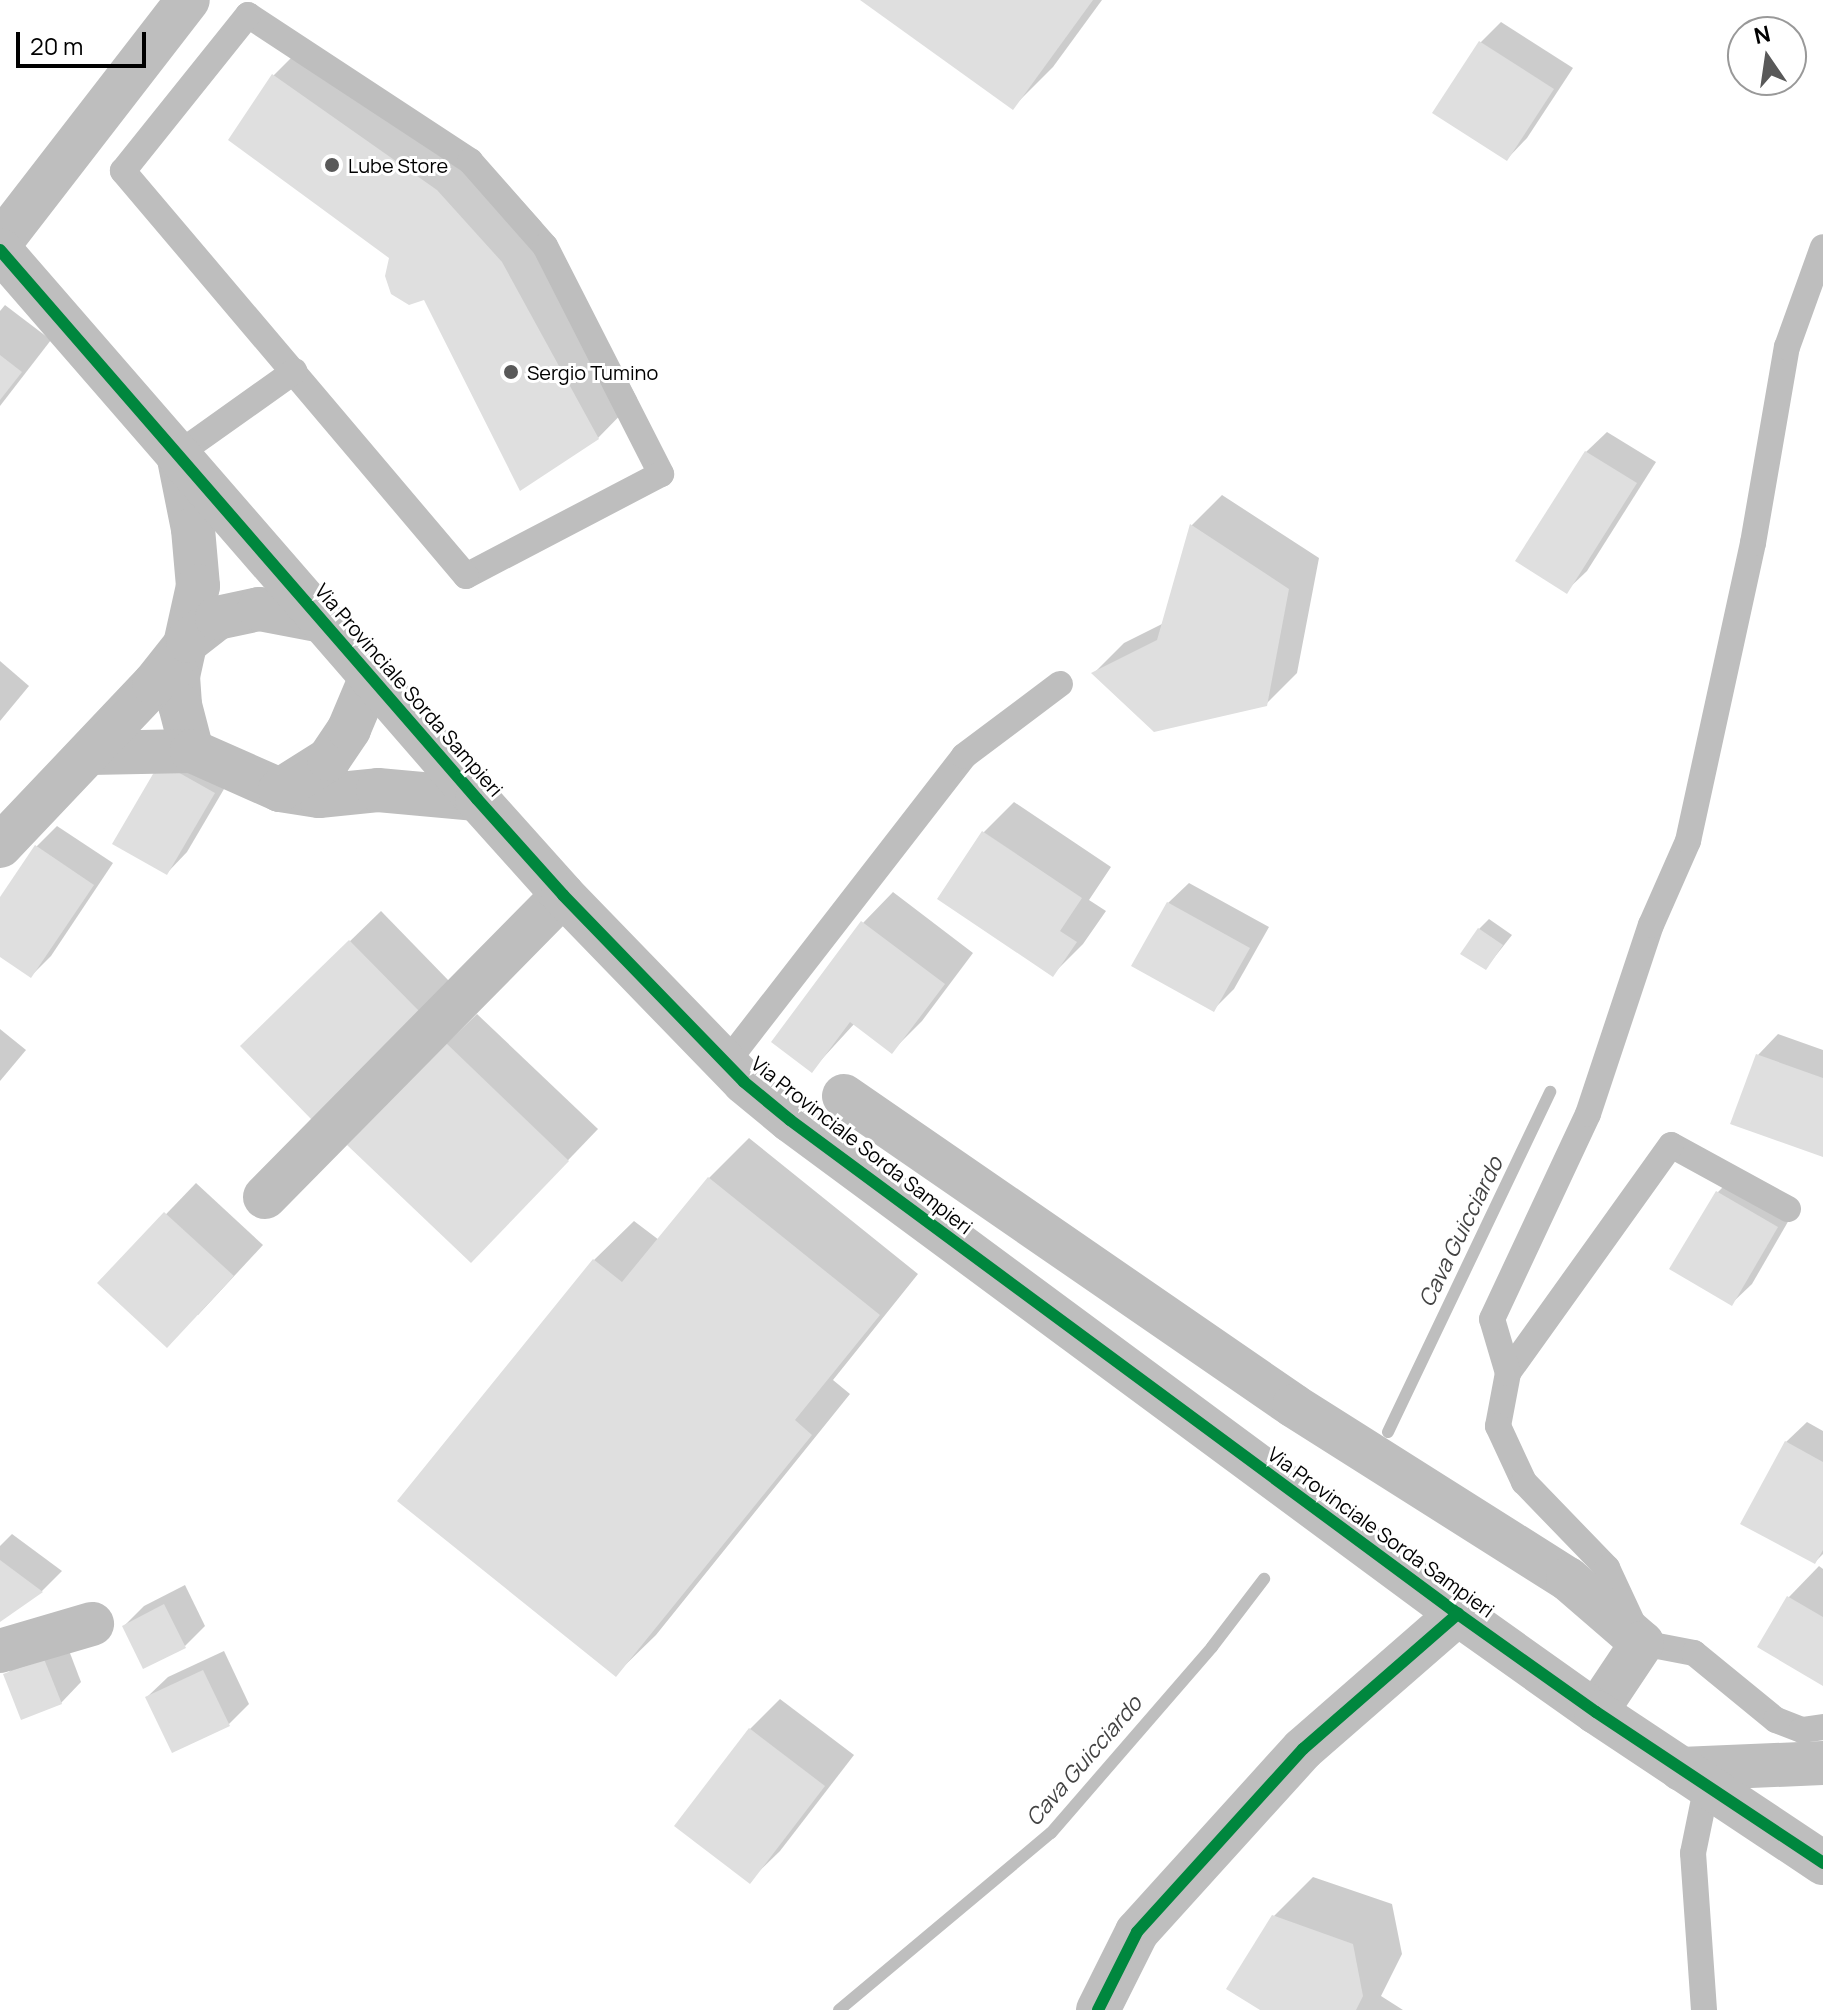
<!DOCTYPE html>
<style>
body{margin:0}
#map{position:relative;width:1823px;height:2010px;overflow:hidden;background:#fff;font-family:Manrope,sans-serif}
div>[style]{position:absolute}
.shadow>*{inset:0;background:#0003}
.stream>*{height:12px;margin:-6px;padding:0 6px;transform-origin:6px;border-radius:6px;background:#bebebe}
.building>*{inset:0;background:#dfdfdf}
.service>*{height:26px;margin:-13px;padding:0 13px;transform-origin:13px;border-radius:13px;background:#bebebe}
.minor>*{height:44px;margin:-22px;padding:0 22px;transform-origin:22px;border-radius:22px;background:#bebebe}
.tertiary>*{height:44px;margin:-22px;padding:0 22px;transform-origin:22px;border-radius:22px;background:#bebebe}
.cycleway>*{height:12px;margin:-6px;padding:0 6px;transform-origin:6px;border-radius:6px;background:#00873e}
.dots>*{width:22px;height:22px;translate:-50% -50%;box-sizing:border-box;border:4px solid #fff;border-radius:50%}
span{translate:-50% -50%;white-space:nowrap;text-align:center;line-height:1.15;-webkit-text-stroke:6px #fff;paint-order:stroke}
.poi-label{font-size:20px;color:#000}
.left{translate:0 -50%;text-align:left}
.street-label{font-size:20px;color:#000}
.water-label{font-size:22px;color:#434343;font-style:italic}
.north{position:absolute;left:1727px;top:16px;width:80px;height:80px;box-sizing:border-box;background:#fff;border:2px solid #999;border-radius:50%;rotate:347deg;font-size:22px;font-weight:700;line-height:32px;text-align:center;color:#000}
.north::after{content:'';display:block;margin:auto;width:28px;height:36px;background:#595959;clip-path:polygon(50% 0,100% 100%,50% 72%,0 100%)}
.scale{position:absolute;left:16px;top:32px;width:130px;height:36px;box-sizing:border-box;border:4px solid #000;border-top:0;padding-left:10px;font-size:24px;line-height:28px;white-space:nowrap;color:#000;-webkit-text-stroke:6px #fff;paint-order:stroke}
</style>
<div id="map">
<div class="shadow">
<i style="clip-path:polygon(864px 0,1102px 0,1053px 67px,1013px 107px)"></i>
<i style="clip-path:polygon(1501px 22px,1573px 68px,1527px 138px,1507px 159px,1435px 113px,1481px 42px)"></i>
<i style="clip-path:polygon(304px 45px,478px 152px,541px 222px,637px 398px,598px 438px,425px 298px,391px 257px,231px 140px,274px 75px)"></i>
<i style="clip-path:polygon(5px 305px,51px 340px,0 406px,0 311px)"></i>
<i style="clip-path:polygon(1607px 432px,1656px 462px,1587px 571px,1566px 591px,1517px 560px,1586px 452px)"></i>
<i style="clip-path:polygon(1222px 495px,1319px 558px,1297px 673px,1266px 704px,1094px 673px,1124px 643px,1164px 623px,1192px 525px)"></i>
<i style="clip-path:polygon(0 661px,29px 686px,0 721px)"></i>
<i style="clip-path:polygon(182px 743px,234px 772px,187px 852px,167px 873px)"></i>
<i style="clip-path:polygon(1014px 802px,1111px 867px,1089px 900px,1106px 911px,1083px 944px,1052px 975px,939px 898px,984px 832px)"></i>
<i style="clip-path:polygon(57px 826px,113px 863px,51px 956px,31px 976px,0 955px,0 901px,37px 846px)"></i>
<i style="clip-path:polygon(1189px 883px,1269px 927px,1234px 989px,1214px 1009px,1168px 903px)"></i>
<i style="clip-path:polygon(893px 892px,973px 953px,922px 1021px,892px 1051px,855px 1023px,812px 1070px,863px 923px)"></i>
<i style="clip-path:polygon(381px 911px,450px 982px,312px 1117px,273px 1016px)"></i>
<i style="clip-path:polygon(1489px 919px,1512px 935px,1486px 968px,1479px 929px)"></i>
<i style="clip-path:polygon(477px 1014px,598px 1129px,501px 1230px,446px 1044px)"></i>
<i style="clip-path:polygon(0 1029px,26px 1050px,0 1081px)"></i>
<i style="clip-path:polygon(1778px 1034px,1823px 1050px,1823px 1155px,1758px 1055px)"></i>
<i style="clip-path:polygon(749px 1138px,918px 1274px,833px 1380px,850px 1394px,656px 1635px,616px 1674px,594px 1260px,634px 1221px,659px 1240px,709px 1178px)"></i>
<i style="clip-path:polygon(1738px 1172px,1797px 1206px,1752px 1284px,1731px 1304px,1718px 1192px)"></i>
<i style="clip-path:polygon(196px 1183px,263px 1245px,198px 1315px,100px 1283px)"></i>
<i style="clip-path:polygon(1807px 1422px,1823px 1431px,1823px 1554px,1815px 1562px,1786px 1442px)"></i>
<i style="clip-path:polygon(12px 1534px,62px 1571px,42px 1591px,0 1619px,0 1546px)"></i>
<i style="clip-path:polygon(1819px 1566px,1823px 1569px,1823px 1683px,1760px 1646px,1789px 1597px)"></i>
<i style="clip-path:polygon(185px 1585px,205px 1626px,185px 1646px,124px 1626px,144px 1606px)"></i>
<i style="clip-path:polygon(65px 1640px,81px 1682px,61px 1703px,6px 1675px,26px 1655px)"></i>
<i style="clip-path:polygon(224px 1651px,249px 1704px,229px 1724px,173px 1750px,147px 1697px,168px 1677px)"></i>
<i style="clip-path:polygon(780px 1699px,854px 1755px,780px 1851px,749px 1881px,750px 1729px)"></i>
<i style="clip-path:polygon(1313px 1877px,1392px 1904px,1402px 1954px,1381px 1996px,1403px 2010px,1264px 2010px,1273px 1917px)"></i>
</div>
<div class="stream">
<i style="left:1388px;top:1432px;width:377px;rotate:-64.5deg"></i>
<i style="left:839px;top:2010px;width:276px;rotate:-39.9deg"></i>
<i style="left:1051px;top:1833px;width:246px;rotate:-49.1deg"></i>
<i style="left:1212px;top:1647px;width:86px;rotate:-52.6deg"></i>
</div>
<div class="building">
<i style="clip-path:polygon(860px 0,1093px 0,1013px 110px)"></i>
<i style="clip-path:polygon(1479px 41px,1554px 89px,1507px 161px,1432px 113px)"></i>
<i style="clip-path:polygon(272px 74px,437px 190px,502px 262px,599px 439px,520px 491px,424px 300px,409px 305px,391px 294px,385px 276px,389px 258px,228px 140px)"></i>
<i style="clip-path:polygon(0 355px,22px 372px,0 400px)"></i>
<i style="clip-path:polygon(1585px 451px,1637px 483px,1567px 594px,1515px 561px)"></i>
<i style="clip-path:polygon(1190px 524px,1289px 589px,1267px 706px,1154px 732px,1091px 673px,1157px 640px)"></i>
<i style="clip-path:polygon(160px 762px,215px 793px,167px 875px,112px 844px)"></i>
<i style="clip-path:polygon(982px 831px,1082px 898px,1060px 931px,1077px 942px,1053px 977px,937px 899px)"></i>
<i style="clip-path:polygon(35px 845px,94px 885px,31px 978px,0 957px,0 897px)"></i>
<i style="clip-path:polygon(1167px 902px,1250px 948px,1214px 1012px,1131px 966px)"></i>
<i style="clip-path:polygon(861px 921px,945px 984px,892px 1054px,850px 1022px,812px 1073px,771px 1042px)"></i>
<i style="clip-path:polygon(1478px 928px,1503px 945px,1486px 970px,1460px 954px)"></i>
<i style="clip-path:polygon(349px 940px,421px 1013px,312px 1120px,240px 1046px)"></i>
<i style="clip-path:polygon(445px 1042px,569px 1161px,471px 1263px,347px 1145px)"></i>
<i style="clip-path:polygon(1756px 1054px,1823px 1078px,1823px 1157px,1730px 1124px)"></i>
<i style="clip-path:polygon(708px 1177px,880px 1315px,795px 1420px,812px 1435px,616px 1677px,397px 1501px,593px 1259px,622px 1282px)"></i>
<i style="clip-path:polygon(1716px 1191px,1778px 1227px,1732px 1306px,1669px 1269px)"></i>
<i style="clip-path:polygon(164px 1212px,234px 1276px,167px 1348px,97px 1283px)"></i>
<i style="clip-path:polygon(1785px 1441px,1823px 1462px,1823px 1550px,1815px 1564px,1740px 1524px)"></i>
<i style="clip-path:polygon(0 1560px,43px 1592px,0 1622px)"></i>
<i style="clip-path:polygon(1787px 1596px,1823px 1617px,1823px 1686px,1757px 1647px)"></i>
<i style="clip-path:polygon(164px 1604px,186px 1648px,143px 1669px,122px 1626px)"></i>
<i style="clip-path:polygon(44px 1659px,62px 1704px,21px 1720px,3px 1674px)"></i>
<i style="clip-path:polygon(203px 1670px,230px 1726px,172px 1753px,145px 1697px)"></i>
<i style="clip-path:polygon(749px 1728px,825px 1786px,750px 1884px,674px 1826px)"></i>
<i style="clip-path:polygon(1272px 1915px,1353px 1944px,1363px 1996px,1356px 2010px,1260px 2010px,1226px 1989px)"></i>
</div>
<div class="service">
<i style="left:248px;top:15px;width:266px;rotate:33.3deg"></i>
<i style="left:470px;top:161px;width:113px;rotate:48.6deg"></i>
<i style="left:545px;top:246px;width:256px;rotate:63deg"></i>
<i style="left:661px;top:474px;width:220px;rotate:152.4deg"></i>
<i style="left:466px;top:576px;width:531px;rotate:-130.26deg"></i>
<i style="left:123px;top:171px;width:200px;rotate:-51.3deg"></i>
<i style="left:178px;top:454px;width:143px;rotate:-35.4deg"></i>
<i style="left:726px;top:1063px;width:388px;rotate:-52.2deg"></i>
<i style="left:964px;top:756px;width:120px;rotate:-36.9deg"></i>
<i style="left:1788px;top:1209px;width:133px;rotate:-151.3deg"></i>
<i style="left:1671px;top:1145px;width:280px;rotate:125.6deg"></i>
<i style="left:1508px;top:1373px;width:54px;rotate:100.7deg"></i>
<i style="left:1498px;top:1426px;width:62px;rotate:65.1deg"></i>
<i style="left:1524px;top:1482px;width:120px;rotate:46deg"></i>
<i style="left:1607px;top:1568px;width:83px;rotate:65deg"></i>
<i style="left:1642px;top:1643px;width:53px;rotate:10.9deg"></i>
<i style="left:1694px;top:1653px;width:106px;rotate:39.3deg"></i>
<i style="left:1776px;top:1720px;width:28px;rotate:21deg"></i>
<i style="left:1802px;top:1730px;width:21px;rotate:-8deg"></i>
<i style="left:1508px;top:1373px;width:56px;rotate:-106.5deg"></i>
<i style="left:1492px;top:1319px;width:226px;rotate:-64.9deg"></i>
<i style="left:1588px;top:1114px;width:199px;rotate:-71.6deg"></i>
<i style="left:1651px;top:925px;width:92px;rotate:-66.2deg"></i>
<i style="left:1688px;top:841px;width:305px;rotate:-77.7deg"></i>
<i style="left:1753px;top:543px;width:199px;rotate:-80.2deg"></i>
<i style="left:1787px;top:347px;width:106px;rotate:-70.2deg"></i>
<i style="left:1704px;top:2010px;width:157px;rotate:-94deg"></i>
<i style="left:1693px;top:1853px;width:69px;rotate:-78.4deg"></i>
</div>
<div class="minor">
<i style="left:0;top:243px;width:307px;rotate:-52.3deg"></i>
<i style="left:178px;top:454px;width:76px;rotate:78.7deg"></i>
<i style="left:193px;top:529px;width:57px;rotate:85deg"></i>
<i style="left:198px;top:586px;width:92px;rotate:102.5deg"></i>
<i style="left:178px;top:676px;width:29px;rotate:86deg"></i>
<i style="left:180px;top:705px;width:48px;rotate:75.4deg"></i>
<i style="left:90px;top:753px;width:102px;rotate:-1.1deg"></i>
<i style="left:192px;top:751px;width:96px;rotate:23.9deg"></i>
<i style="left:280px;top:790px;width:39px;rotate:9deg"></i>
<i style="left:319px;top:796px;width:59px;rotate:-5.8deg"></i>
<i style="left:378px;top:790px;width:99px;rotate:5.2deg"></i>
<i style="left:280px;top:790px;width:58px;rotate:-32.3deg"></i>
<i style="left:329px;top:759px;width:36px;rotate:-56deg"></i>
<i style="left:349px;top:729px;width:56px;rotate:-67.1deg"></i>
<i style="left:0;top:846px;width:224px;rotate:-46.5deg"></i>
<i style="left:154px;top:684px;width:55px;rotate:-51.7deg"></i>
<i style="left:188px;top:641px;width:37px;rotate:-38deg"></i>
<i style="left:217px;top:618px;width:43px;rotate:-12.1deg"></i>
<i style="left:259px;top:609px;width:64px;rotate:10.8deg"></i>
<i style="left:844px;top:1096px;width:546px;rotate:34.56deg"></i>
<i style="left:1294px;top:1406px;width:324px;rotate:32.3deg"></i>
<i style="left:1568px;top:1579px;width:98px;rotate:40.9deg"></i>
<i style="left:1642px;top:1643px;width:83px;rotate:123.7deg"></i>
<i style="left:265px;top:1197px;width:424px;rotate:-45.4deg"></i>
<i style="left:0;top:1651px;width:96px;rotate:-16.4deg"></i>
<i style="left:1681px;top:1769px;width:142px;rotate:-2.4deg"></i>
<i style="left:1098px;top:2010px;width:87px;rotate:-63.4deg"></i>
<i style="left:1137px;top:1932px;width:247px;rotate:-47.8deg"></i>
<i style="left:1303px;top:1749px;width:206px;rotate:-41.1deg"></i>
</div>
<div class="tertiary">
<i style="left:0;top:250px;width:727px;rotate:49.01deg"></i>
<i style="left:477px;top:799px;width:129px;rotate:48.1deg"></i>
<i style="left:563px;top:895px;width:260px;rotate:45.9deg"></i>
<i style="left:744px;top:1082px;width:60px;rotate:39.6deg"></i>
<i style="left:790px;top:1120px;width:831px;rotate:36.48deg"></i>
<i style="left:1458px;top:1614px;width:169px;rotate:35.4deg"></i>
<i style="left:1596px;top:1712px;width:273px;rotate:33.6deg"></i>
</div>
<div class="cycleway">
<i style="left:0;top:250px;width:727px;rotate:49.01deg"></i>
<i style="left:477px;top:799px;width:129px;rotate:48.1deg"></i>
<i style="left:563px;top:895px;width:260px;rotate:45.9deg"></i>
<i style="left:744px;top:1082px;width:60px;rotate:39.6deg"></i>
<i style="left:790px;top:1120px;width:831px;rotate:36.48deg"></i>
<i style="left:1458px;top:1614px;width:169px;rotate:35.4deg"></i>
<i style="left:1596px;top:1712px;width:273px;rotate:33.6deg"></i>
<i style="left:1098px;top:2010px;width:87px;rotate:-63.4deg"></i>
<i style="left:1137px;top:1932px;width:247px;rotate:-47.8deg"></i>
<i style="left:1303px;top:1749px;width:206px;rotate:-41.1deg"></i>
</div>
<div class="dots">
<i style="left:332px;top:165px;background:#595959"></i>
<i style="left:511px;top:372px;background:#595959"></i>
</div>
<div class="poi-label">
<span class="left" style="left:348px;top:165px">Lube Store</span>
<span class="left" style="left:527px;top:372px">Sergio Tumino</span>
</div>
<div class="street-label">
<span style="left:409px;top:690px;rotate:49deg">Via Provinciale Sorda Sampieri</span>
<span style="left:862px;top:1145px;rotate:38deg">Via Provinciale Sorda Sampieri</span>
<span style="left:1381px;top:1532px;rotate:36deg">Via Provinciale Sorda Sampieri</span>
</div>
<div class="water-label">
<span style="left:1461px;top:1232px;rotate:-64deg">Cava Guicciardo</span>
<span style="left:1084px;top:1761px;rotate:-49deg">Cava Guicciardo</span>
</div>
<div class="north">N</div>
<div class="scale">20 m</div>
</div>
